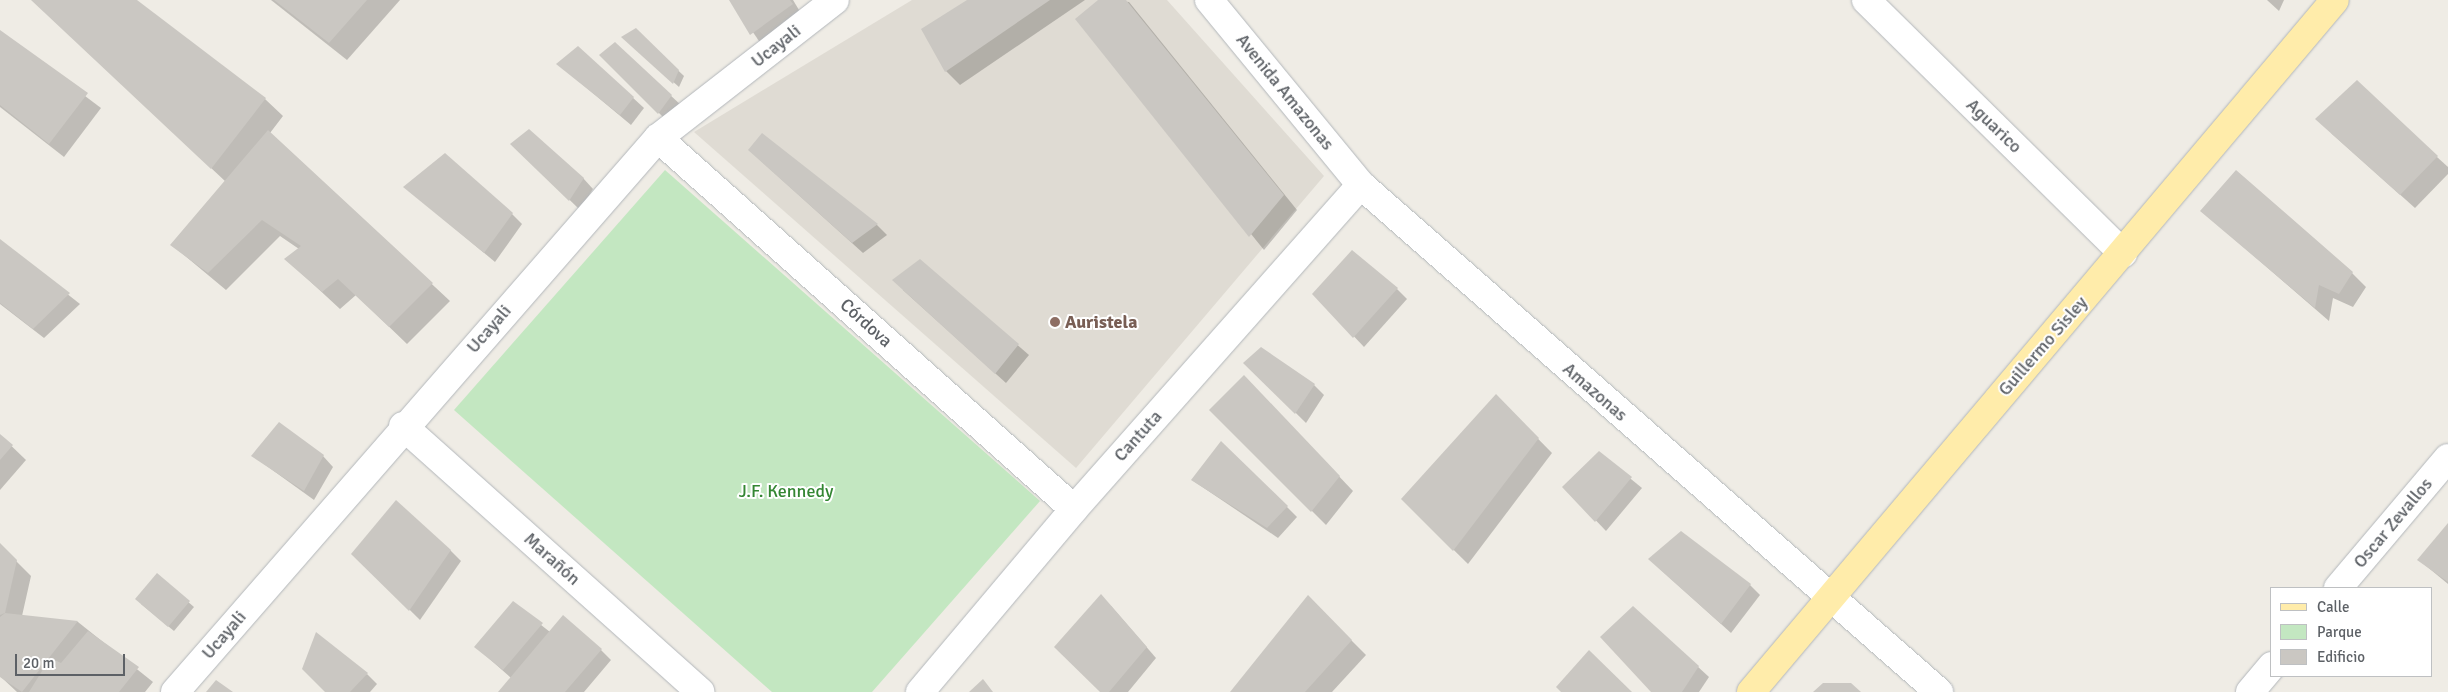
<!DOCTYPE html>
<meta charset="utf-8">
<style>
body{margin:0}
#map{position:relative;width:2448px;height:692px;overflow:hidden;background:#efece5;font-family:Signika,sans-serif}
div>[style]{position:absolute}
.education>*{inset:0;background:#dfdbd3}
.green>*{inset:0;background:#c3e7c1}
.shadow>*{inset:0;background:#0003}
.building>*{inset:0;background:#cac7c2}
.roads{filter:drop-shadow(0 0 1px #b2b6ba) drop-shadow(0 0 1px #b2b6ba)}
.minor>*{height:28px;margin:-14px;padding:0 14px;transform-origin:14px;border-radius:14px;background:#fff}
.major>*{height:28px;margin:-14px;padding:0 14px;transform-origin:14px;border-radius:14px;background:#ffecaa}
.dots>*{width:14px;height:14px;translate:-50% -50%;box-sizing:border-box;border:2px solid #fff;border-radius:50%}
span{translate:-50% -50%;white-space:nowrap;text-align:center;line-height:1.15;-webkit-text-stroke:4px #fff;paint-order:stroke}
.street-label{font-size:18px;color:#5d6166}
.education-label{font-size:18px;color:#785e54;font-weight:700}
.left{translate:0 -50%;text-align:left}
.park-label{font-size:18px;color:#348633}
.legend{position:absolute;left:2270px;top:587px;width:162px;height:90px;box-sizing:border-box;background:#fff;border:1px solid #bec0c2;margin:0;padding:6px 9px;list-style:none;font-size:15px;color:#5d6166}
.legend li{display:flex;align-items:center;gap:10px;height:25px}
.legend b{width:25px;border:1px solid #bec0c2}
.scale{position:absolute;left:15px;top:654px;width:110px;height:22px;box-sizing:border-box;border:2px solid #5d6166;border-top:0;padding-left:6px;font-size:15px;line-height:18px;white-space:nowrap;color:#5d6166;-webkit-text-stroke:4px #fff;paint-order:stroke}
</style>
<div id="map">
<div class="education">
<i style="clip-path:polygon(912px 0,1167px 0,1324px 176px,1076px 468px,694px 132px)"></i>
</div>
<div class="green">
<i style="clip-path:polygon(665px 170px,1040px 501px,872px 692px,772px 692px,454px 410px)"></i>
</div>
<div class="shadow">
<i style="clip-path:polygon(32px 0,135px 0,265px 99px,283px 116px,270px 133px,450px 301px,407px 344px,356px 295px,340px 309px,286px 259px,299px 249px,280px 236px,226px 290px,172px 245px,226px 182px)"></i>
<i style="clip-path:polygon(271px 0,400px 0,347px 60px)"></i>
<i style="clip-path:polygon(731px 0,793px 0,802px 15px,761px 44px)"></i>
<i style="clip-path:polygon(970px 0,1085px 0,960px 85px,946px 71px)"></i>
<i style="clip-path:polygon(1100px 0,1129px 2px,1297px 210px,1264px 250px,1077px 19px)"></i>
<i style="clip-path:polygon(2267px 0,2284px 0,2279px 11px)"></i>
<i style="clip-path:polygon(635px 30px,684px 76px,679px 87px,628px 42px)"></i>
<i style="clip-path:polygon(0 32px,101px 108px,64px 157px,0 107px)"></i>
<i style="clip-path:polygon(615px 44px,682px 106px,669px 123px,601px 55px)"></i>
<i style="clip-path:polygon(578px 47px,644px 108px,631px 125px,558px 64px)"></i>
<i style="clip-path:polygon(2331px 133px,2437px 157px,2448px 167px,2448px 174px,2415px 208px)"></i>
<i style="clip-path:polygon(762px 134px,877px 225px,887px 235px,863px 253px,760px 160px)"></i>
<i style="clip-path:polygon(512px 144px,583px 178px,593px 189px,580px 210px)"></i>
<i style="clip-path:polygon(405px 187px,512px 214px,522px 224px,495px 262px)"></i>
<i style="clip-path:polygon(2202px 211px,2352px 273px,2366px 287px,2353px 307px,2333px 298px,2329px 321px)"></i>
<i style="clip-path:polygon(0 241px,80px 304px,44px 338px,0 304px)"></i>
<i style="clip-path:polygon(920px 261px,1029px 355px,1006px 383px,903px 290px)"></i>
<i style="clip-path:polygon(1397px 289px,1407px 299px,1364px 347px,1314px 294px)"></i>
<i style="clip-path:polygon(1245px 363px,1314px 385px,1324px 395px,1306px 423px)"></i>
<i style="clip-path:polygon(1258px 391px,1353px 491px,1326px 525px,1211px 410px)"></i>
<i style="clip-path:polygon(1496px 396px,1552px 453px,1468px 564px,1402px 499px)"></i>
<i style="clip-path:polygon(0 435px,26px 460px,0 490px)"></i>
<i style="clip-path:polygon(1599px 453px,1642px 488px,1606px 531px,1564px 487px)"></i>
<i style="clip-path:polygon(253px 456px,323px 456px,333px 467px,314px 500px)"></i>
<i style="clip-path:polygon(1192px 480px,1287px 507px,1297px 517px,1278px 538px)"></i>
<i style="clip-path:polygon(2448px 525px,2448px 584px,2419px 560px)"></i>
<i style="clip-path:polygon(0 545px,31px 576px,22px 616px,78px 622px,153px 682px,145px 692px,17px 692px,0 676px)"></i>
<i style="clip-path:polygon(450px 550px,461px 561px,420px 620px,353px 554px)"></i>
<i style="clip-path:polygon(1660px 569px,1750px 585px,1760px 595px,1731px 633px)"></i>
<i style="clip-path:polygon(157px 575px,194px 607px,174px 631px,141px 604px)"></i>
<i style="clip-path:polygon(1308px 597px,1366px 655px,1332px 692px,1232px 692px)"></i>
<i style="clip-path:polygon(513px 603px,550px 632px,601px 650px,611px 660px,584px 692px,499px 692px,511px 678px,476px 647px)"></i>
<i style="clip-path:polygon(1111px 606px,1156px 658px,1128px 692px,1101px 692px)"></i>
<i style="clip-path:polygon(1633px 607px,1709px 677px,1699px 692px,1652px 692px)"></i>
<i style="clip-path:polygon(367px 674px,377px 684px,370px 692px,327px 692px)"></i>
</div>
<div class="building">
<i style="clip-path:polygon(31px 0,137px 0,266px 98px,211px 169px)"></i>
<i style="clip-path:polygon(274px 0,367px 0,329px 43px)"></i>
<i style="clip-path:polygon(729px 0,790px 0,793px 4px,750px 35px)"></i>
<i style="clip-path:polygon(967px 0,1050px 0,945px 72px,921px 29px)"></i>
<i style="clip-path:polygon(1098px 0,1126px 0,1284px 195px,1249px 237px,1075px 19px)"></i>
<i style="clip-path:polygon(636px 28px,679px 70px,673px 84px,621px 37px)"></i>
<i style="clip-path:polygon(0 30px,88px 93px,49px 144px,0 105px)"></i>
<i style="clip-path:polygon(615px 42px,672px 95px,658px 114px,599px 55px)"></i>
<i style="clip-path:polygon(578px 46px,634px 97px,620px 115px,556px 64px)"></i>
<i style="clip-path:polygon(2357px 80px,2438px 156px,2400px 195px,2315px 119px)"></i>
<i style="clip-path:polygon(529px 129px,584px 178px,569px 201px,510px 144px)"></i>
<i style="clip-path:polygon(268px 130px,433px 283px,389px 327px,338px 279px,322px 292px,284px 259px,301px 246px,262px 220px,208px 273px,170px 245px)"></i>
<i style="clip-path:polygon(762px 133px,878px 224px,852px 243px,748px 150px)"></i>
<i style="clip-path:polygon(445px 153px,513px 213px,484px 253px,403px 187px)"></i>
<i style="clip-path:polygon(2236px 170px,2353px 272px,2339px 294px,2319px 285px,2315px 308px,2200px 211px)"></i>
<i style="clip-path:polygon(0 239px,70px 293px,33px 329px,0 303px)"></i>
<i style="clip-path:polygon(1352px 250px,1398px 288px,1353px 338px,1312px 294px)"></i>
<i style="clip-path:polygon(920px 259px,1019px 344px,995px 374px,892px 280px)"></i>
<i style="clip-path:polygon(1261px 347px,1315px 384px,1295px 414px,1243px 363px)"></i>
<i style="clip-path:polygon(1244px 375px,1340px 476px,1311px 512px,1209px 410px)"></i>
<i style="clip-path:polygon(1496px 394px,1539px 438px,1453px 551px,1401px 499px)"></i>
<i style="clip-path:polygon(279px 422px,324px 455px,304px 491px,251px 456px)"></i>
<i style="clip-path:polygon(0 434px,13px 445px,0 460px)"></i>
<i style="clip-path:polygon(1221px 441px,1288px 506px,1267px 528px,1191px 480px)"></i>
<i style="clip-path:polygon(1599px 451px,1632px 477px,1595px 522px,1562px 487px)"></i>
<i style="clip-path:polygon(396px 500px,451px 550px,409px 611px,351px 554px)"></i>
<i style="clip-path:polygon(2448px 523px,2448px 582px,2417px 560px)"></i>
<i style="clip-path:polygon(1681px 531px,1751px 584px,1721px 624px,1648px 559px)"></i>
<i style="clip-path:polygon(0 543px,17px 560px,5px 613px,0 615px)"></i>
<i style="clip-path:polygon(157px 573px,190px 601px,168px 627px,135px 599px)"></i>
<i style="clip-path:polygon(1101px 594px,1147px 647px,1109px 692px,1100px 692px,1054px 647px)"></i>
<i style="clip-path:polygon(1308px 595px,1352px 640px,1305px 692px,1230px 692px)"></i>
<i style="clip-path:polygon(513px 601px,543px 623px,503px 670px,474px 647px)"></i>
<i style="clip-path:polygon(1633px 606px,1699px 666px,1682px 692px,1651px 692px,1600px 637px)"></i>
<i style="clip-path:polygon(5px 613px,78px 621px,22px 692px,0 677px,0 617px)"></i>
<i style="clip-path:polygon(563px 615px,602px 649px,565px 692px,498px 692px)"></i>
<i style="clip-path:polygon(88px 631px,139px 667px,119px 692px,29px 692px,50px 658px,61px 663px)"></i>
<i style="clip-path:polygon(316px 632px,368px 673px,350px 692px,325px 692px,302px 669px)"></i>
<i style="clip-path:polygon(1589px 650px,1632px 692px,1561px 692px,1556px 687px)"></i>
<i style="clip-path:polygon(983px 679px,993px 692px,969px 692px)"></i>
<i style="clip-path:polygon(216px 680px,233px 692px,206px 692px)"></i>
<i style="clip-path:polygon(1823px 683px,1851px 683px,1861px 692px,1813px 692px)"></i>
</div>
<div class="roads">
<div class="minor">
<i style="left:1209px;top:0;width:239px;rotate:50.6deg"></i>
<i style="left:1361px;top:185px;width:769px;rotate:41.26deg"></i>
<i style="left:1866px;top:0;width:361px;rotate:44.6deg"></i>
<i style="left:658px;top:138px;width:557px;rotate:41.73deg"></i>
<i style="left:403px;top:426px;width:399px;rotate:41.8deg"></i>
<i style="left:2338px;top:588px;width:170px;rotate:-49.8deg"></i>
<i style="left:175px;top:692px;width:735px;rotate:-48.92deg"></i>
<i style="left:658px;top:138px;width:224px;rotate:-37.9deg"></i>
<i style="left:920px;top:692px;width:239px;rotate:-49.9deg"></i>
<i style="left:1074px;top:509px;width:433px;rotate:-48.5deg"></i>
<i style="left:2250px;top:692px;width:34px;rotate:-50deg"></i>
</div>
<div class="major">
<i style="left:1751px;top:692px;width:905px;rotate:-49.84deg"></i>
</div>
</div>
<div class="dots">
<i style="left:1055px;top:322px;background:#8d6e63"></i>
</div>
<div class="street-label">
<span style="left:776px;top:46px;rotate:-38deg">Ucayali</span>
<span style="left:1285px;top:92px;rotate:51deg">Avenida Amazonas</span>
<span style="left:1994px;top:126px;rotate:44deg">Aguarico</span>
<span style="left:866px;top:323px;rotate:42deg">Córdova</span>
<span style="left:489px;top:329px;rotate:-49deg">Ucayali</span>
<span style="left:2043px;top:346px;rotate:-49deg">Guillermo Sisley</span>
<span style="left:1595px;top:392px;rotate:41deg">Amazonas</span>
<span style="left:1138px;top:436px;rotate:-48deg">Cantuta</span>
<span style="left:2393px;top:523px;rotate:-50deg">Oscar Zevallos</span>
<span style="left:552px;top:559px;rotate:42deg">Marañón</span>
<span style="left:224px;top:635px;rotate:-49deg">Ucayali</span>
</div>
<div class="education-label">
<span class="left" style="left:1065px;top:322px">Auristela</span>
</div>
<div class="park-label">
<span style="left:786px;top:491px">J.F. Kennedy</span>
</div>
<ul class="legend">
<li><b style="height:6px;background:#ffecaa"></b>Calle</li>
<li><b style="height:14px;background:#c3e7c1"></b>Parque</li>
<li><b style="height:14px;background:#cac7c2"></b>Edificio</li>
</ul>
<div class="scale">20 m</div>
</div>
